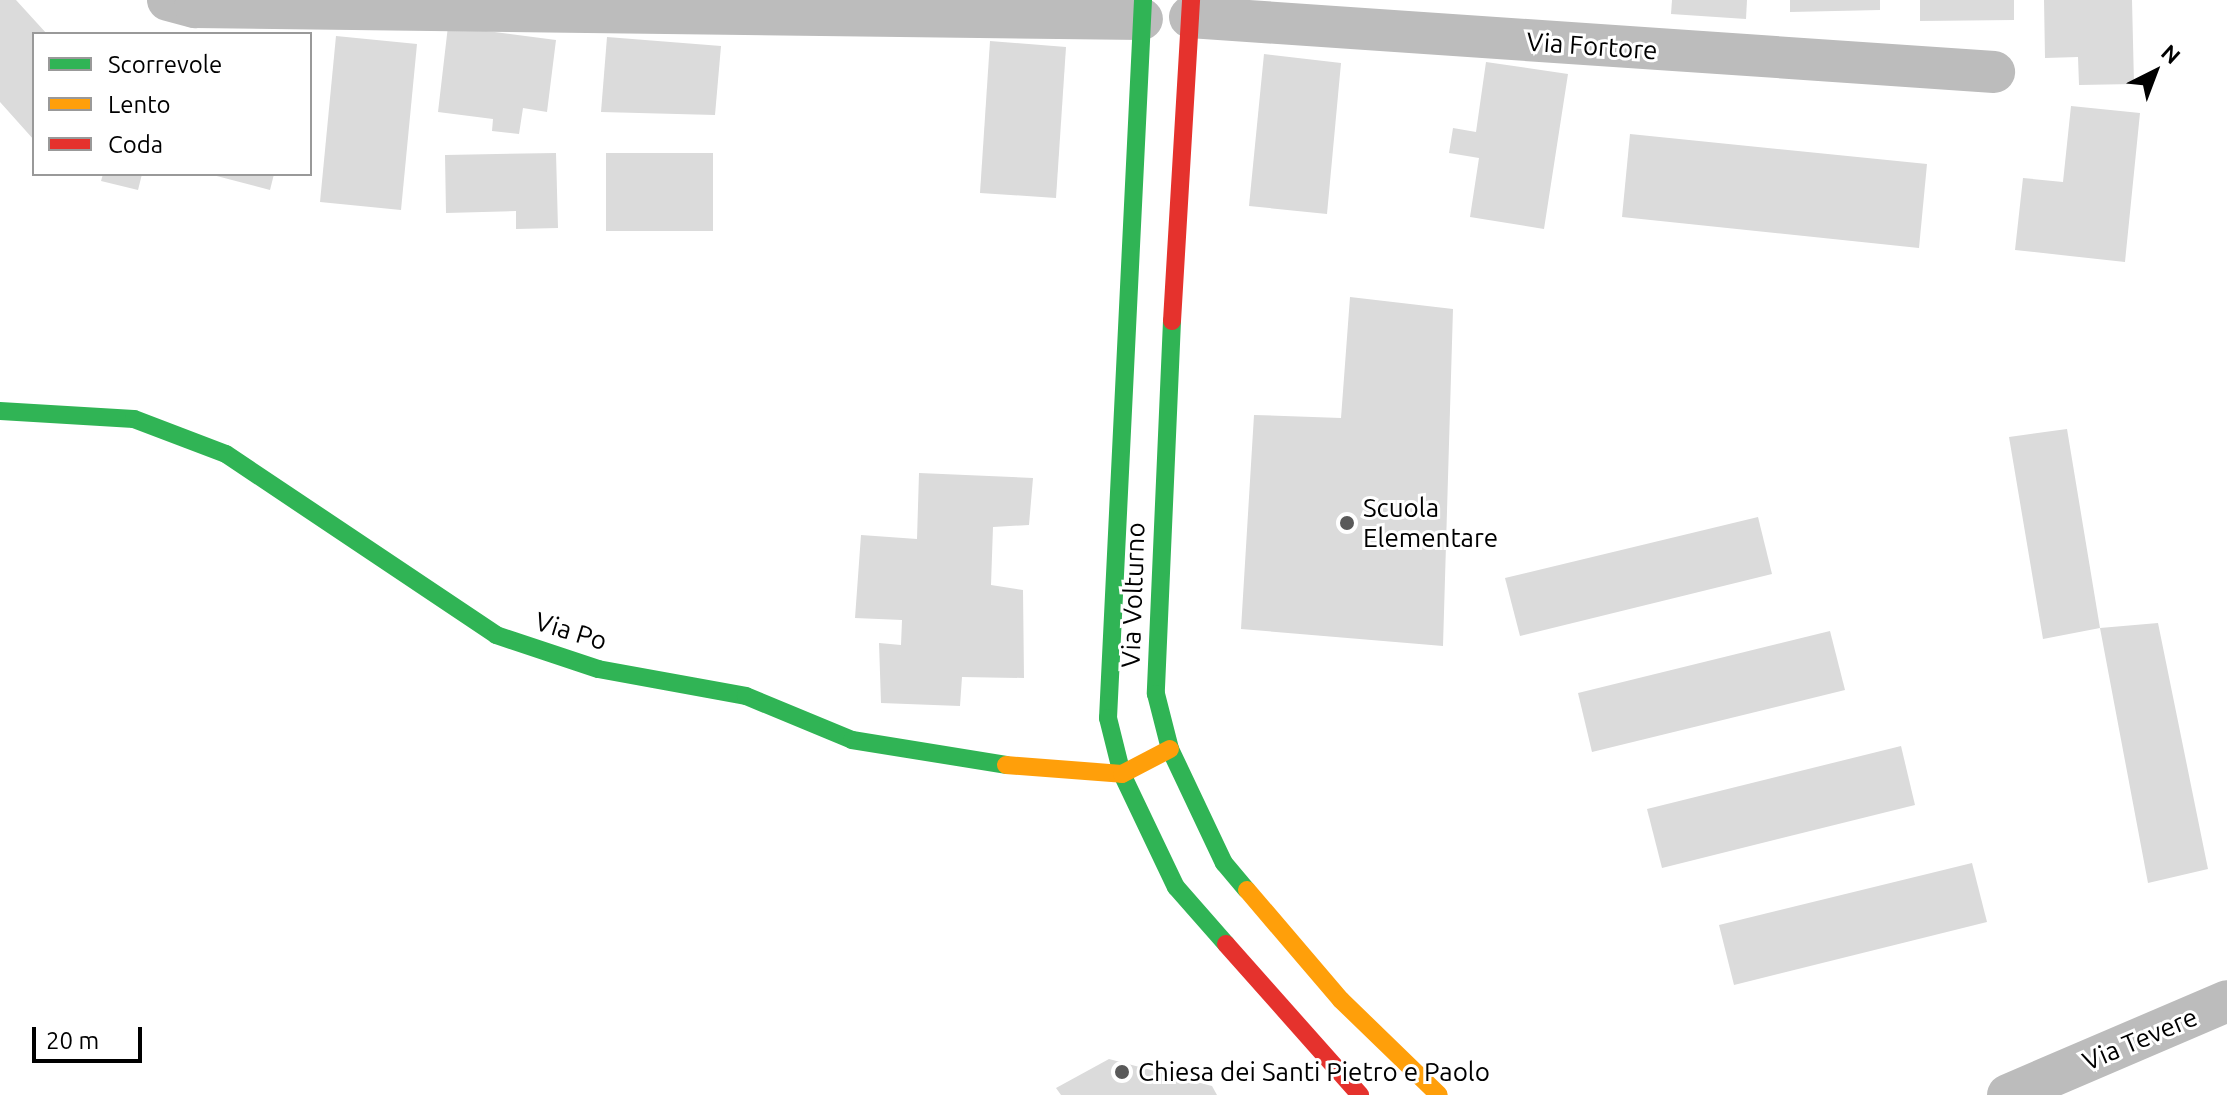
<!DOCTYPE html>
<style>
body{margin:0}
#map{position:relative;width:2227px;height:1095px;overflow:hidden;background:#fff;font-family:Ubuntu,sans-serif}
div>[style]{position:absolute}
.building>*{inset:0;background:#dbdbdb}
.street>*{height:42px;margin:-21px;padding:0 21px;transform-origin:21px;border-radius:21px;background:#bcbcbc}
.fast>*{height:18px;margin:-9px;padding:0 9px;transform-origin:9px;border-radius:9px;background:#30b455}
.slow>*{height:18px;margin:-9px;padding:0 9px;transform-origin:9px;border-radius:9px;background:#ff9f0a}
.jam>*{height:18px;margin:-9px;padding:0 9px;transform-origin:9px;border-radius:9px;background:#e5322d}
.dots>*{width:22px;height:22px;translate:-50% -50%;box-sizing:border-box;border:4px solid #fff;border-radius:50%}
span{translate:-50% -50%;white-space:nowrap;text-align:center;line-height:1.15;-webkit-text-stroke:6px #fff;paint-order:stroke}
.street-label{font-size:26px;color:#000}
.poi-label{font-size:26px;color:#000}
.left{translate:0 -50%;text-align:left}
.legend{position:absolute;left:32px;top:32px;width:280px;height:144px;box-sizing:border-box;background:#fff;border:2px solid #999;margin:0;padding:10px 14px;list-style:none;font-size:24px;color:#000}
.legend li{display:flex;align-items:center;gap:16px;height:40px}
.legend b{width:40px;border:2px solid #999}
.north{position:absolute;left:2115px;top:32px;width:80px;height:80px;-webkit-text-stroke:6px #fff;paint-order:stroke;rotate:42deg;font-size:22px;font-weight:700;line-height:32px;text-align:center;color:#000}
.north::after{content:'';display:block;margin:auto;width:28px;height:36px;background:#000;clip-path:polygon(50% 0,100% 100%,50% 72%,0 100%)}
.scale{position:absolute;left:32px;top:1027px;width:110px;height:36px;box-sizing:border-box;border:4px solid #000;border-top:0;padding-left:10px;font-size:24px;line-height:28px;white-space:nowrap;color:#000;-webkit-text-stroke:6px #fff;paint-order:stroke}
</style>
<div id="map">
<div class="building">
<i style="clip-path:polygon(0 0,16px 0,47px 34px,34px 34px,34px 140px,0 102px)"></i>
<i style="clip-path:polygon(1672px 0,1747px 0,1746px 19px,1671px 14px)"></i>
<i style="clip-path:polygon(1790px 0,1880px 0,1880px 10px,1790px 12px)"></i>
<i style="clip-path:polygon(1920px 0,2014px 0,2014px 20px,1920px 21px)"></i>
<i style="clip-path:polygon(2044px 0,2132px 0,2134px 84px,2079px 85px,2078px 57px,2045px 58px)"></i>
<i style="clip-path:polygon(448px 26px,556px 40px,547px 112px,523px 108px,519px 134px,492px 131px,493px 119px,438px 112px)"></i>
<i style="clip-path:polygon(336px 36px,417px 44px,401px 210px,320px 202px)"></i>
<i style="clip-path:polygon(607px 37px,721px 46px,715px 115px,601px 112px)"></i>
<i style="clip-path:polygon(990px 41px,1066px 47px,1056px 198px,980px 193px)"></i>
<i style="clip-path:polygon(1264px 54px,1341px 63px,1327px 214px,1249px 206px)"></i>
<i style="clip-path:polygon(1486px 62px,1568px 74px,1544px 229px,1470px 217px,1479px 158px,1449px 153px,1453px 128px,1476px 132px)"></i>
<i style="clip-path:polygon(2071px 106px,2140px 113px,2125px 262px,2015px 250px,2023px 178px,2063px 182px)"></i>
<i style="clip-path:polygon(1630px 134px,1927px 164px,1919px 248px,1622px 217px)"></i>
<i style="clip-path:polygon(556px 153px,558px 228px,516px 229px,516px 211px,446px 213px,445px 155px)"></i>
<i style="clip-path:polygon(606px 153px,713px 153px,713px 231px,606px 231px)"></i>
<i style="clip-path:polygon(103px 174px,142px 174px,138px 190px,101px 181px)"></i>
<i style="clip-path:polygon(209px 174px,274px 174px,270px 190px)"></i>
<i style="clip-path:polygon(1350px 297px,1453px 309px,1443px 646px,1241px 629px,1254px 415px,1341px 418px)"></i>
<i style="clip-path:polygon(2067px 429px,2100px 628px,2158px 623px,2208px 869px,2148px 883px,2100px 628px,2043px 639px,2009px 437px)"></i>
<i style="clip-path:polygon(919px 473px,1033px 478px,1029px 525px,993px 527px,991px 585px,1023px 590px,1024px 678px,962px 677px,960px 706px,881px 703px,879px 643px,901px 645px,902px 620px,855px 618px,861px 535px,917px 539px)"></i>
<i style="clip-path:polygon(1758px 517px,1772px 574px,1520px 636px,1505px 578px)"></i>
<i style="clip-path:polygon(1830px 631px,1845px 690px,1592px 752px,1578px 693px)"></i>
<i style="clip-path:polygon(1901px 746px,1915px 805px,1662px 868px,1647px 809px)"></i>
<i style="clip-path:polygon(1972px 863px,1987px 922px,1734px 985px,1719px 925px)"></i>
<i style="clip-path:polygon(1109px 1059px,1212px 1086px,1217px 1095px,1061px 1095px,1056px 1088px)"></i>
</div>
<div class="street">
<i style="left:168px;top:0;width:28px;rotate:15deg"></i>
<i style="left:195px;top:7px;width:947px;rotate:0.73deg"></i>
<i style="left:1190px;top:17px;width:806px;rotate:3.91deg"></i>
<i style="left:2008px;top:1095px;width:238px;rotate:-23.2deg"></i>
</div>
<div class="fast">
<i style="left:1143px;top:0;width:719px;rotate:92.79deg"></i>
<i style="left:1108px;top:718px;width:58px;rotate:76deg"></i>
<i style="left:1122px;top:774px;width:125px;rotate:64.5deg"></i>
<i style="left:1176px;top:887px;width:76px;rotate:48.7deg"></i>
<i style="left:1172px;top:321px;width:373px;rotate:92.5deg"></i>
<i style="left:1156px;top:694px;width:57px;rotate:75.7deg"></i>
<i style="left:1170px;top:749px;width:126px;rotate:64.7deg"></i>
<i style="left:1224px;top:863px;width:35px;rotate:50deg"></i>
<i style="left:0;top:411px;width:134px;rotate:3.4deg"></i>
<i style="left:134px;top:419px;width:98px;rotate:20.8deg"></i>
<i style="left:226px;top:454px;width:325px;rotate:33.8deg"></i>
<i style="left:496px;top:635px;width:108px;rotate:18.4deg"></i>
<i style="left:598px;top:669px;width:150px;rotate:10.3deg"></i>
<i style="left:746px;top:696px;width:115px;rotate:22.5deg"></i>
<i style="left:852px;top:740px;width:156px;rotate:9.2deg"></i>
</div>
<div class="slow">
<i style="left:1006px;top:765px;width:116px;rotate:4.4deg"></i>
<i style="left:1122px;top:774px;width:54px;rotate:-27.5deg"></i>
<i style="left:1247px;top:890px;width:145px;rotate:49.5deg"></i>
<i style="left:1341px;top:1000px;width:136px;rotate:44.1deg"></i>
</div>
<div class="jam">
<i style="left:1172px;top:321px;width:322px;rotate:-86.6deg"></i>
<i style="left:1226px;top:944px;width:202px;rotate:48.4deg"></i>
</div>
<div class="dots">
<i style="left:1347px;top:523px;background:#595959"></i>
<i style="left:1122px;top:1072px;background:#595959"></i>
</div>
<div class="street-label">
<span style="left:1592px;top:46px;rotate:4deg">Via Fortore</span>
<span style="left:1133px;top:595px;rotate:-88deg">Via Volturno</span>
<span style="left:571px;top:631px;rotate:17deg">Via Po</span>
<span style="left:2140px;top:1039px;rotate:-23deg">Via Tevere</span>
</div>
<div class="poi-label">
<span class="left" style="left:1363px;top:523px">Scuola<br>Elementare</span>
<span class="left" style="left:1138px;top:1072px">Chiesa dei Santi Pietro e Paolo</span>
</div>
<ul class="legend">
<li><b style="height:10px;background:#30b455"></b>Scorrevole</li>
<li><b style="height:10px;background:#ff9f0a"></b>Lento</li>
<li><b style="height:10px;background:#e5322d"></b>Coda</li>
</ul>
<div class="north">N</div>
<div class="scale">20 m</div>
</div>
